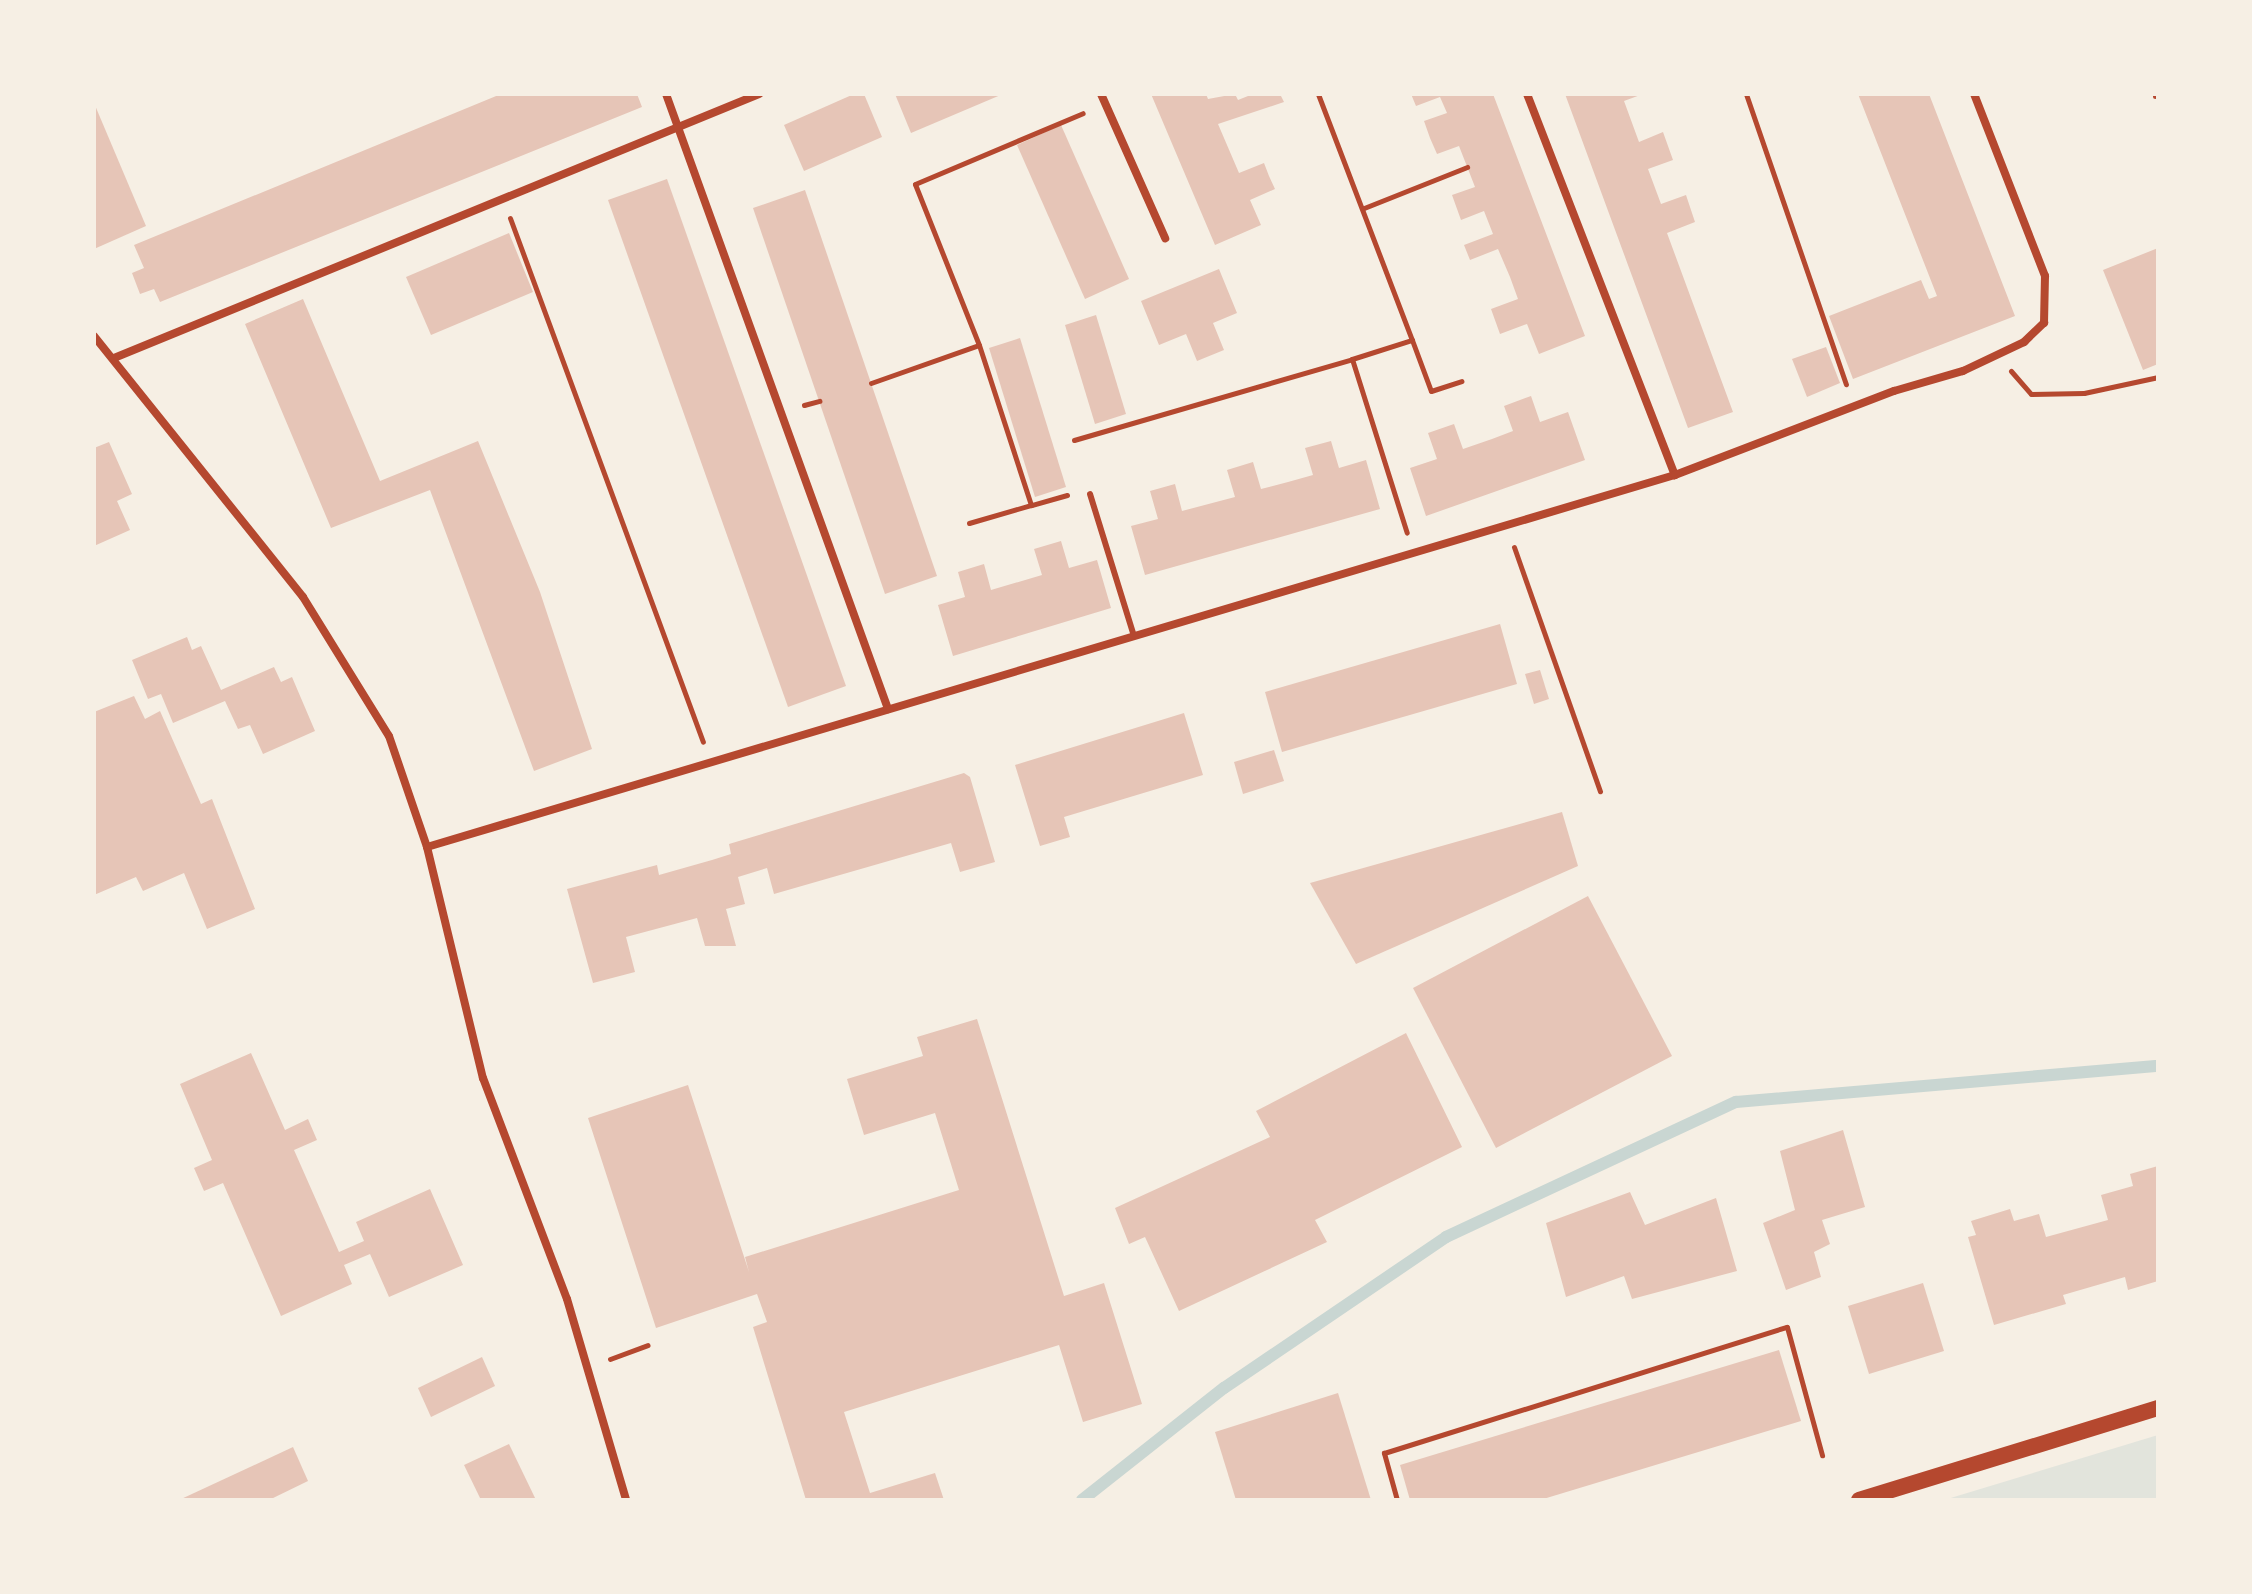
<!DOCTYPE html>
<style>
body{margin:0}
#map{position:relative;width:2252px;height:1594px;overflow:hidden;background:#f6efe4;font-family:"Roboto Condensed",sans-serif}
div>[style]{position:absolute}
.green>*{inset:0;background:#e2e4dc}
.stream>*{height:12px;margin:-6px;padding:0 6px;transform-origin:6px;border-radius:6px;background:#c9d6d2}
.building>*{inset:0;background:#e6c5b7}
.path>*{height:5px;margin:-2.5px;padding:0 2.5px;transform-origin:2.5px;border-radius:2.5px;background:#b5482f}
.service>*{height:6px;margin:-3px;padding:0 3px;transform-origin:3px;border-radius:3px;background:#b5482f}
.minor>*{height:8px;margin:-4px;padding:0 4px;transform-origin:4px;border-radius:4px;background:#b5482f}
.secondary>*{height:16px;margin:-8px;padding:0 8px;transform-origin:8px;border-radius:8px;background:#b5482f}
span{translate:-50% -50%;white-space:nowrap;text-align:center;line-height:1.15;-webkit-text-stroke:6px #f6efe4;paint-order:stroke}
.frame{position:absolute;inset:0;border:96px solid #f6efe4;pointer-events:none}
</style>
<div id="map">
<div class="green">
<i style="clip-path:polygon(2158px 1435px,2158px 1500px,1944px 1500px)"></i>
</div>
<div class="stream">
<i style="left:1082px;top:1500px;width:181px;rotate:-38.3deg"></i>
<i style="left:1224px;top:1388px;width:268px;rotate:-34.2deg"></i>
<i style="left:1446px;top:1237px;width:320px;rotate:-25deg"></i>
<i style="left:1736px;top:1102px;width:424px;rotate:-4.9deg"></i>
</div>
<div class="building">
<i style="clip-path:polygon(501px 94px,637px 94px,642px 107px,160px 302px,154px 289px,140px 294px,132px 273px,144px 268px,134px 245px)"></i>
<i style="clip-path:polygon(854px 94px,864px 94px,882px 137px,804px 171px,784px 125px)"></i>
<i style="clip-path:polygon(895px 94px,1003px 94px,911px 133px)"></i>
<i style="clip-path:polygon(1151px 94px,1206px 94px,1208px 99px,1235px 94px,1238px 100px,1253px 94px,1280px 94px,1284px 102px,1218px 124px,1239px 173px,1264px 163px,1269px 176px,1275px 189px,1250px 200px,1261px 225px,1215px 245px)"></i>
<i style="clip-path:polygon(1411px 94px,1493px 94px,1585px 336px,1539px 354px,1527px 324px,1500px 334px,1491px 309px,1518px 299px,1510px 277px,1498px 249px,1470px 260px,1464px 245px,1493px 234px,1484px 211px,1461px 220px,1452px 195px,1475px 187px,1459px 146px,1437px 154px,1430px 138px,1424px 121px,1447px 113px,1440px 97px,1416px 106px)"></i>
<i style="clip-path:polygon(1565px 94px,1643px 94px,1624px 101px,1639px 142px,1663px 132px,1673px 160px,1648px 169px,1661px 204px,1686px 195px,1695px 222px,1667px 233px,1733px 412px,1688px 428px)"></i>
<i style="clip-path:polygon(1858px 94px,1929px 94px,2015px 316px,1853px 379px,1829px 316px,1921px 280px,1929px 299px,1937px 296px)"></i>
<i style="clip-path:polygon(94px 103px,146px 226px,94px 249px)"></i>
<i style="clip-path:polygon(1061px 125px,1129px 279px,1085px 299px,1017px 145px)"></i>
<i style="clip-path:polygon(667px 179px,846px 686px,788px 707px,608px 200px)"></i>
<i style="clip-path:polygon(805px 190px,937px 576px,885px 594px,753px 208px)"></i>
<i style="clip-path:polygon(509px 233px,533px 292px,431px 335px,406px 277px)"></i>
<i style="clip-path:polygon(2158px 248px,2158px 364px,2143px 370px,2103px 270px)"></i>
<i style="clip-path:polygon(1219px 269px,1237px 313px,1213px 323px,1224px 350px,1197px 361px,1186px 334px,1159px 345px,1141px 301px)"></i>
<i style="clip-path:polygon(303px 299px,380px 481px,478px 441px,540px 592px,592px 749px,534px 771px,430px 490px,331px 528px,245px 324px)"></i>
<i style="clip-path:polygon(1096px 315px,1126px 414px,1095px 424px,1065px 325px)"></i>
<i style="clip-path:polygon(1020px 338px,1066px 487px,1035px 497px,989px 348px)"></i>
<i style="clip-path:polygon(1826px 347px,1840px 383px,1807px 397px,1792px 359px)"></i>
<i style="clip-path:polygon(1531px 396px,1540px 422px,1568px 412px,1585px 460px,1426px 516px,1410px 468px,1437px 459px,1428px 433px,1454px 424px,1463px 449px,1492px 439px,1513px 431px,1504px 406px)"></i>
<i style="clip-path:polygon(1331px 441px,1339px 468px,1366px 460px,1380px 509px,1145px 575px,1131px 526px,1158px 519px,1150px 491px,1175px 484px,1182px 511px,1235px 497px,1227px 470px,1253px 462px,1261px 489px,1288px 482px,1313px 475px,1305px 448px)"></i>
<i style="clip-path:polygon(109px 442px,132px 494px,117px 501px,130px 530px,94px 546px,94px 448px)"></i>
<i style="clip-path:polygon(1061px 541px,1069px 568px,1097px 560px,1111px 608px,953px 656px,938px 605px,965px 597px,958px 572px,984px 564px,991px 590px,1042px 575px,1034px 549px)"></i>
<i style="clip-path:polygon(1500px 624px,1517px 684px,1282px 752px,1265px 692px)"></i>
<i style="clip-path:polygon(187px 637px,192px 650px,201px 646px,221px 690px,274px 667px,281px 682px,292px 677px,315px 731px,263px 754px,250px 725px,238px 729px,225px 701px,173px 723px,161px 694px,148px 699px,132px 660px)"></i>
<i style="clip-path:polygon(1540px 670px,1549px 699px,1534px 704px,1525px 674px)"></i>
<i style="clip-path:polygon(134px 696px,145px 719px,160px 711px,201px 804px,212px 799px,255px 909px,207px 929px,184px 873px,143px 891px,136px 877px,94px 895px,94px 712px)"></i>
<i style="clip-path:polygon(1184px 713px,1203px 775px,1064px 817px,1070px 837px,1040px 846px,1015px 765px)"></i>
<i style="clip-path:polygon(1274px 750px,1284px 781px,1243px 794px,1234px 762px)"></i>
<i style="clip-path:polygon(964px 773px,970px 777px,995px 862px,960px 872px,951px 843px,774px 894px,767px 868px,738px 877px,745px 904px,726px 909px,736px 946px,705px 946px,697px 918px,626px 937px,635px 972px,593px 983px,567px 889px,657px 865px,659px 875px,712px 860px,731px 854px,729px 844px)"></i>
<i style="clip-path:polygon(1562px 812px,1578px 866px,1356px 964px,1310px 883px)"></i>
<i style="clip-path:polygon(1588px 896px,1672px 1056px,1496px 1148px,1413px 988px)"></i>
<i style="clip-path:polygon(977px 1019px,1064px 1296px,1104px 1283px,1142px 1404px,1083px 1422px,1059px 1345px,844px 1412px,870px 1493px,935px 1473px,944px 1500px,806px 1500px,753px 1327px,767px 1322px,757px 1294px,656px 1328px,588px 1118px,688px 1085px,749px 1272px,745px 1257px,959px 1190px,935px 1113px,864px 1135px,847px 1079px,923px 1056px,917px 1037px)"></i>
<i style="clip-path:polygon(1406px 1033px,1462px 1147px,1315px 1220px,1327px 1242px,1179px 1311px,1145px 1237px,1129px 1244px,1115px 1208px,1270px 1137px,1256px 1111px)"></i>
<i style="clip-path:polygon(251px 1053px,285px 1130px,308px 1119px,317px 1140px,294px 1150px,339px 1252px,364px 1241px,356px 1222px,430px 1189px,463px 1265px,389px 1297px,370px 1254px,344px 1265px,352px 1284px,281px 1316px,223px 1183px,204px 1191px,194px 1168px,212px 1160px,180px 1084px)"></i>
<i style="clip-path:polygon(1843px 1130px,1865px 1207px,1822px 1220px,1830px 1244px,1814px 1252px,1821px 1277px,1786px 1290px,1763px 1223px,1795px 1210px,1780px 1151px)"></i>
<i style="clip-path:polygon(2158px 1166px,2158px 1281px,2128px 1290px,2125px 1277px,2063px 1295px,2066px 1304px,1994px 1325px,1968px 1237px,1976px 1235px,1971px 1221px,2010px 1209px,2014px 1221px,2039px 1214px,2046px 1237px,2108px 1220px,2101px 1195px,2133px 1186px,2130px 1174px)"></i>
<i style="clip-path:polygon(1630px 1192px,1645px 1225px,1716px 1198px,1737px 1271px,1632px 1299px,1624px 1276px,1566px 1297px,1546px 1223px)"></i>
<i style="clip-path:polygon(1923px 1283px,1944px 1351px,1869px 1374px,1848px 1306px)"></i>
<i style="clip-path:polygon(1779px 1350px,1801px 1421px,1540px 1500px,1410px 1500px,1400px 1465px)"></i>
<i style="clip-path:polygon(482px 1357px,495px 1386px,431px 1417px,418px 1388px)"></i>
<i style="clip-path:polygon(1338px 1393px,1371px 1500px,1236px 1500px,1215px 1432px)"></i>
<i style="clip-path:polygon(509px 1444px,536px 1500px,481px 1500px,464px 1465px)"></i>
<i style="clip-path:polygon(293px 1447px,308px 1481px,269px 1500px,179px 1500px)"></i>
</div>
<div class="path">
<i style="left:1318px;top:94px;width:263px;rotate:69.1deg"></i>
<i style="left:1746px;top:94px;width:307px;rotate:71deg"></i>
<i style="left:2155px;top:94px;width:2px;rotate:90deg"></i>
<i style="left:1364px;top:208px;width:111px;rotate:-21.7deg"></i>
<i style="left:510px;top:218px;width:558px;rotate:69.78deg"></i>
<i style="left:1352px;top:359px;width:63px;rotate:-17.6deg"></i>
<i style="left:1412px;top:340px;width:54px;rotate:69.6deg"></i>
<i style="left:1431px;top:391px;width:32px;rotate:-18deg"></i>
<i style="left:2011px;top:371px;width:30px;rotate:49deg"></i>
<i style="left:2031px;top:394px;width:53px;rotate:-1.1deg"></i>
<i style="left:2084px;top:393px;width:76px;rotate:-12.2deg"></i>
<i style="left:871px;top:383px;width:114px;rotate:-19.4deg"></i>
<i style="left:804px;top:405px;width:16px;rotate:-15deg"></i>
<i style="left:1074px;top:440px;width:290px;rotate:-16.2deg"></i>
<i style="left:1352px;top:359px;width:182px;rotate:72.5deg"></i>
<i style="left:1067px;top:495px;width:37px;rotate:164deg"></i>
<i style="left:1031px;top:505px;width:168px;rotate:-108deg"></i>
<i style="left:979px;top:345px;width:173px;rotate:-111.7deg"></i>
<i style="left:915px;top:184px;width:182px;rotate:-22.9deg"></i>
<i style="left:969px;top:523px;width:65px;rotate:-16.2deg"></i>
<i style="left:1514px;top:547px;width:259px;rotate:70.6deg"></i>
<i style="left:610px;top:1359px;width:40px;rotate:-20.2deg"></i>
<i style="left:1397px;top:1500px;width:49px;rotate:-105.5deg"></i>
<i style="left:1384px;top:1453px;width:422px;rotate:-17.4deg"></i>
<i style="left:1787px;top:1327px;width:133px;rotate:74.7deg"></i>
</div>
<div class="service">
<i style="left:1090px;top:494px;width:149px;rotate:72.8deg"></i>
</div>
<div class="minor">
<i style="left:666px;top:94px;width:654px;rotate:70.15deg"></i>
<i style="left:1101px;top:94px;width:158px;rotate:66deg"></i>
<i style="left:1527px;top:94px;width:409px;rotate:68.8deg"></i>
<i style="left:94px;top:336px;width:334px;rotate:51.3deg"></i>
<i style="left:303px;top:597px;width:163px;rotate:58.3deg"></i>
<i style="left:389px;top:736px;width:117px;rotate:71.1deg"></i>
<i style="left:427px;top:847px;width:238px;rotate:76.4deg"></i>
<i style="left:483px;top:1078px;width:236px;rotate:69.2deg"></i>
<i style="left:567px;top:1299px;width:209px;rotate:73.6deg"></i>
<i style="left:114px;top:358px;width:697px;rotate:-22.26deg"></i>
<i style="left:427px;top:847px;width:1302px;rotate:-16.6deg"></i>
<i style="left:1675px;top:475px;width:235px;rotate:-21deg"></i>
<i style="left:1894px;top:391px;width:72px;rotate:-16.2deg"></i>
<i style="left:1963px;top:371px;width:68px;rotate:-25.4deg"></i>
<i style="left:2024px;top:342px;width:28px;rotate:-44deg"></i>
<i style="left:2044px;top:323px;width:47px;rotate:-88.8deg"></i>
<i style="left:2045px;top:276px;width:195px;rotate:-111.3deg"></i>
</div>
<div class="secondary">
<i style="left:1859px;top:1500px;width:313px;rotate:-17.1deg"></i>
</div>
<div class="frame"></div>
</div>
